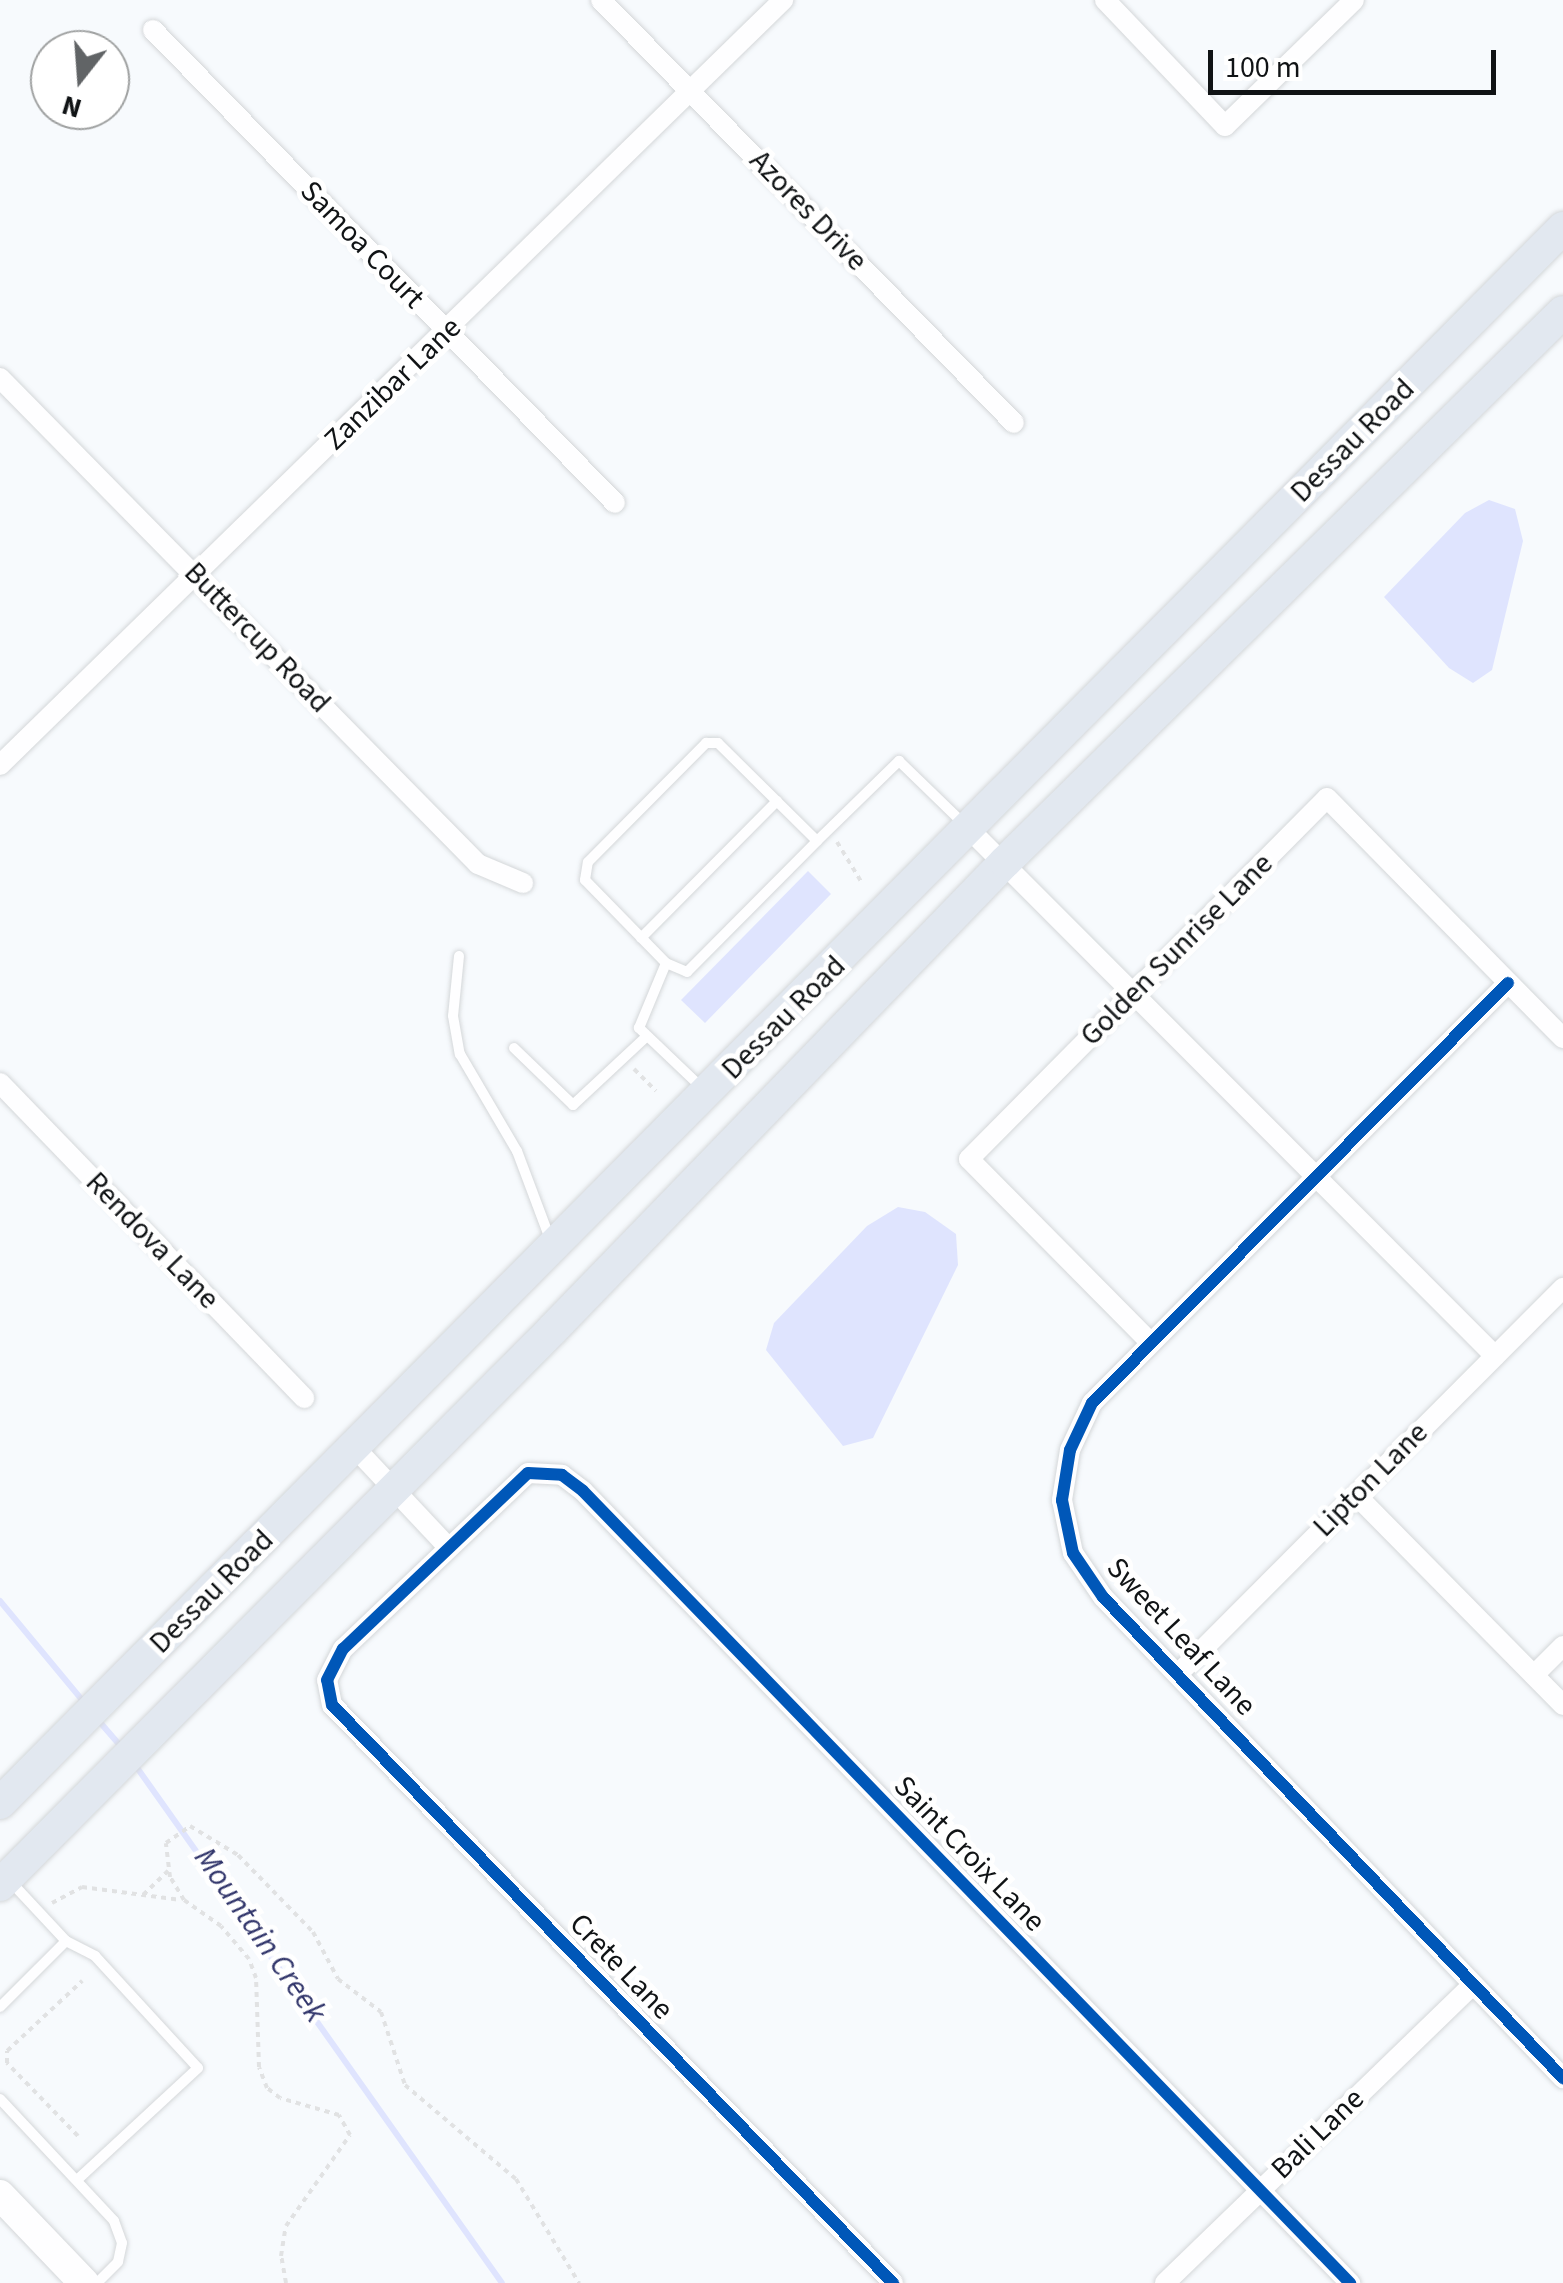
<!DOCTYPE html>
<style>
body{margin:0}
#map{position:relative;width:1563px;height:2283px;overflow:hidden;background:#f7fafd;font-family:"Source Sans 3",sans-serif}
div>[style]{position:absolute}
.water>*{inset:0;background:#dfe4fe}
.stream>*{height:6px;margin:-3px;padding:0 3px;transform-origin:3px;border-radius:3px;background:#dfe4fe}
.path>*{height:4px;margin-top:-2px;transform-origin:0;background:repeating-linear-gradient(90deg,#e1e2e3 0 5px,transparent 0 10px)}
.roads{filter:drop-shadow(0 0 2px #d4d7d9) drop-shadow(0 0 2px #d4d7d9)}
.service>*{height:10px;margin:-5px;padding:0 5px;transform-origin:5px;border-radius:5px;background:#fefeff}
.minor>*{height:20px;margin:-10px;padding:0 10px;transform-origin:10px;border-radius:10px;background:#fefeff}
.secondary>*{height:30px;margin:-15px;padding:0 15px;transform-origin:15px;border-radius:15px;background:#fefeff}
.primary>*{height:32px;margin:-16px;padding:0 16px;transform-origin:16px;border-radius:16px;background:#e2e8f0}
.cycleway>*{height:12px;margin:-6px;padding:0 6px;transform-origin:6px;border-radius:6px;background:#0057b8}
span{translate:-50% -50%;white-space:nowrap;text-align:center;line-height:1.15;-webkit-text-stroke:10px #fff;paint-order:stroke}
.street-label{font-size:30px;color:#101315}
.water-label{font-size:32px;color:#32366b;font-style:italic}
.north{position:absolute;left:30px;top:30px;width:100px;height:100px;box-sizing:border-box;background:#fff;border:2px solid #9fa1a1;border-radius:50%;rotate:197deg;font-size:28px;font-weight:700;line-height:40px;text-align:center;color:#101315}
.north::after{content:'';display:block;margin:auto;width:35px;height:45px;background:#616466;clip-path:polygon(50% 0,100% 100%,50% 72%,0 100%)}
.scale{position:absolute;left:1208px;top:50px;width:288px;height:45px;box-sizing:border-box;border:5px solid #101315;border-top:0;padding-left:12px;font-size:30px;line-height:35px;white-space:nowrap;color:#101315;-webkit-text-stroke:8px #fff;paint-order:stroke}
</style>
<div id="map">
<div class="water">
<i style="clip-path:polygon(1489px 500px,1515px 509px,1523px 541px,1492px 670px,1473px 683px,1449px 668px,1384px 597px,1465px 513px)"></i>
<i style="clip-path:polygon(808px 871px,831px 894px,705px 1023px,681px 1000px)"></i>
<i style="clip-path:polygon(898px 1207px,925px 1212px,956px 1234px,958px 1265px,873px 1438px,843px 1446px,766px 1350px,774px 1323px,867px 1226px)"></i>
</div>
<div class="stream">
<i style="left:0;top:1601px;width:131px;rotate:50.3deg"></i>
<i style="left:98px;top:1720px;width:37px;rotate:49deg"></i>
<i style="left:133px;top:1762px;width:638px;rotate:54.69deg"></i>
</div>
<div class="path">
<i style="left:837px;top:842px;width:48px;rotate:58.6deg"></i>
<i style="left:634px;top:1069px;width:31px;rotate:45deg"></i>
<i style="left:143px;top:1895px;width:35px;rotate:-44deg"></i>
<i style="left:52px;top:1903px;width:34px;rotate:-28deg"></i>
<i style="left:82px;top:1887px;width:100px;rotate:7.5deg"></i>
<i style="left:78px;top:2136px;width:102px;rotate:-134.2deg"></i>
<i style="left:7px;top:2063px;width:12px;rotate:-90deg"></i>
<i style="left:7px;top:2051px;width:103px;rotate:-43deg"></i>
<i style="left:286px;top:2283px;width:27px;rotate:-100deg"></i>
<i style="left:281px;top:2256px;width:30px;rotate:-81deg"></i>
<i style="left:286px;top:2226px;width:111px;rotate:-54.9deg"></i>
<i style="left:350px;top:2135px;width:23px;rotate:-119deg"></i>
<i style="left:339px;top:2115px;width:61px;rotate:-163.9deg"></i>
<i style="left:280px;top:2098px;width:16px;rotate:-142deg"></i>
<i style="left:267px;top:2088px;width:22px;rotate:-111deg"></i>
<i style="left:259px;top:2067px;width:89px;rotate:-91.9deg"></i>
<i style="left:256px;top:1978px;width:20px;rotate:-110deg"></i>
<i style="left:249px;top:1959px;width:43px;rotate:-130.3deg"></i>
<i style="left:221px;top:1926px;width:45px;rotate:-144.9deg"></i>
<i style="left:184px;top:1900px;width:27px;rotate:-121deg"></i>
<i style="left:170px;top:1877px;width:34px;rotate:-97deg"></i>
<i style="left:166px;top:1843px;width:29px;rotate:-35deg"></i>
<i style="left:190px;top:1826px;width:56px;rotate:31.1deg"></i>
<i style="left:238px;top:1855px;width:107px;rotate:45.8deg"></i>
<i style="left:313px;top:1932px;width:53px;rotate:62deg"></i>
<i style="left:338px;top:1979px;width:54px;rotate:37.5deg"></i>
<i style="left:381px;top:2012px;width:77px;rotate:71.8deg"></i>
<i style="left:405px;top:2085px;width:145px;rotate:40.3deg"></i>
<i style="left:516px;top:2179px;width:122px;rotate:58.8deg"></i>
</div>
<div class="roads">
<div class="service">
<i style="left:641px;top:938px;width:193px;rotate:-45.2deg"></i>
<i style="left:459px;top:956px;width:60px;rotate:95.7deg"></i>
<i style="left:453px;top:1016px;width:39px;rotate:80deg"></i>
<i style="left:460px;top:1054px;width:113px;rotate:59.6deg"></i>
<i style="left:517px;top:1151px;width:94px;rotate:69.4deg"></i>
<i style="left:666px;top:963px;width:23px;rotate:23deg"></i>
<i style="left:687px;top:972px;width:185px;rotate:-45.2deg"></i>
<i style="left:514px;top:1048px;width:82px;rotate:44deg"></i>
<i style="left:573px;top:1105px;width:101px;rotate:-43deg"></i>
<i style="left:701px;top:1087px;width:86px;rotate:-136.4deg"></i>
<i style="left:639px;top:1028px;width:70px;rotate:-67.4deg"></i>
<i style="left:666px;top:963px;width:116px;rotate:-134.3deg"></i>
<i style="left:585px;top:880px;width:18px;rotate:-81deg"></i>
<i style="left:588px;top:862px;width:168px;rotate:-45.2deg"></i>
<i style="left:706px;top:743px;width:12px"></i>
<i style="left:718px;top:743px;width:139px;rotate:44.7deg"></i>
<i style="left:817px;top:841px;width:115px;rotate:-44.3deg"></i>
<i style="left:899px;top:761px;width:91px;rotate:44.1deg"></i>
<i style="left:11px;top:1882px;width:81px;rotate:47deg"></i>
<i style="left:66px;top:1941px;width:33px;rotate:27deg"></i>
<i style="left:95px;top:1956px;width:152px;rotate:47.4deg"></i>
<i style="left:198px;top:2068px;width:163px;rotate:137.2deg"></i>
<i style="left:0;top:2007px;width:93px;rotate:-45deg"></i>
<i style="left:0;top:2099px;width:167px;rotate:46.9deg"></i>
<i style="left:114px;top:2221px;width:23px;rotate:70deg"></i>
<i style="left:122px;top:2243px;width:19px;rotate:102deg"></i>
<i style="left:118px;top:2262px;width:30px;rotate:135deg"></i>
</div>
<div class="minor">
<i style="left:601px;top:0;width:591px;rotate:45.69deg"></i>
<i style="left:1105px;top:0;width:174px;rotate:46.4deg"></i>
<i style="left:1225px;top:126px;width:180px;rotate:-44.3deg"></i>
<i style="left:153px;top:30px;width:661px;rotate:45.67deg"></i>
<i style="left:0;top:378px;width:682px;rotate:45.48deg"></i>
<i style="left:478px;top:864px;width:49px;rotate:22.9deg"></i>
<i style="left:0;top:765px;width:1095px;rotate:-44.33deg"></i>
<i style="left:970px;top:830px;width:743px;rotate:45.05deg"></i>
<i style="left:1508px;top:983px;width:591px;rotate:134.73deg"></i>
<i style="left:1092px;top:1403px;width:52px;rotate:115.1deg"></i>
<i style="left:1070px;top:1450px;width:51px;rotate:99.1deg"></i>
<i style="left:1062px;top:1500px;width:54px;rotate:78.3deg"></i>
<i style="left:1073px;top:1553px;width:53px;rotate:55.7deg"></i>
<i style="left:1103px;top:1597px;width:666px;rotate:46.28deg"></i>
<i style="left:0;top:1083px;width:438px;rotate:46deg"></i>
<i style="left:1149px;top:1341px;width:256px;rotate:-134.7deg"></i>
<i style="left:969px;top:1159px;width:508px;rotate:-45.24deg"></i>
<i style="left:1327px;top:798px;width:337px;rotate:45.5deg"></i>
<i style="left:355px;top:1448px;width:134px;rotate:46.8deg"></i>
<i style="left:1356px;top:1495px;width:295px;rotate:45.4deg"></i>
<i style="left:1179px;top:1673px;width:544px;rotate:-45.07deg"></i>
<i style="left:1534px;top:1675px;width:41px;rotate:-45deg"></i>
<i style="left:893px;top:2283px;width:805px;rotate:-134.14deg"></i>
<i style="left:332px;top:1705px;width:25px;rotate:-101deg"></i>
<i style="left:327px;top:1680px;width:35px;rotate:-63deg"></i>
<i style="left:343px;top:1649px;width:255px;rotate:-43.6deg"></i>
<i style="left:528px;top:1473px;width:34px;rotate:3deg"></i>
<i style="left:562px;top:1475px;width:26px;rotate:37deg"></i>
<i style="left:583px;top:1491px;width:1103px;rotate:45.92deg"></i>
<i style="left:1165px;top:2283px;width:428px;rotate:-44.1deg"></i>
</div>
<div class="secondary">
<i style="left:0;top:2195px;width:122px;rotate:46.3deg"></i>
</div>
<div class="primary">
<i style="left:0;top:1803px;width:2219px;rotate:-45.22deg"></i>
<i style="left:0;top:1885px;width:784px;rotate:-45.15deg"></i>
<i style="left:553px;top:1329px;width:650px;rotate:-45.94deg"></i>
<i style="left:1005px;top:862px;width:783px;rotate:-44.59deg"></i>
</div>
</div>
<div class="cycleway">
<i style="left:1508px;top:983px;width:591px;rotate:134.73deg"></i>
<i style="left:1092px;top:1403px;width:52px;rotate:115.1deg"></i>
<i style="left:1070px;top:1450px;width:51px;rotate:99.1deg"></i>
<i style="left:1062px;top:1500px;width:54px;rotate:78.3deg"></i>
<i style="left:1073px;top:1553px;width:53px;rotate:55.7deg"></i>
<i style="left:1103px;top:1597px;width:666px;rotate:46.28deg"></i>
<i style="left:893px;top:2283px;width:805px;rotate:-134.14deg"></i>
<i style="left:332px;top:1705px;width:25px;rotate:-101deg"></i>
<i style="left:327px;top:1680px;width:35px;rotate:-63deg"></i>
<i style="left:343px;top:1649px;width:255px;rotate:-43.6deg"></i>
<i style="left:528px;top:1473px;width:34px;rotate:3deg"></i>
<i style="left:562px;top:1475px;width:26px;rotate:37deg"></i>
<i style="left:583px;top:1491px;width:1103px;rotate:45.92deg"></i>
</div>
<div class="street-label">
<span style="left:808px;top:211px;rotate:46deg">Azores Drive</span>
<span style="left:362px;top:245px;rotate:46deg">Samoa Court</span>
<span style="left:393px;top:384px;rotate:-44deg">Zanzibar Lane</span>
<span style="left:1353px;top:441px;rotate:-45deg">Dessau Road</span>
<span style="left:257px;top:638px;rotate:46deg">Buttercup Road</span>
<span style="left:1177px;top:950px;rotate:-45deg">Golden Sunrise Lane</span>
<span style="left:784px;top:1018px;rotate:-45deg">Dessau Road</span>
<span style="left:152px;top:1241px;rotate:46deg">Rendova Lane</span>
<span style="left:1371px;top:1480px;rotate:-45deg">Lipton Lane</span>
<span style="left:212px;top:1592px;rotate:-45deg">Dessau Road</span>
<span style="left:1181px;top:1637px;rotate:47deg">Sweet Leaf Lane</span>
<span style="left:969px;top:1854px;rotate:46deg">Saint Croix Lane</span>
<span style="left:621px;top:1967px;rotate:46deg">Crete Lane</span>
<span style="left:1318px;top:2134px;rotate:-44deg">Bali Lane</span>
</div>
<div class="water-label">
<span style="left:260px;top:1935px;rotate:55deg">Mountain Creek</span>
</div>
<div class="north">N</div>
<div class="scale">100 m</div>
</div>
